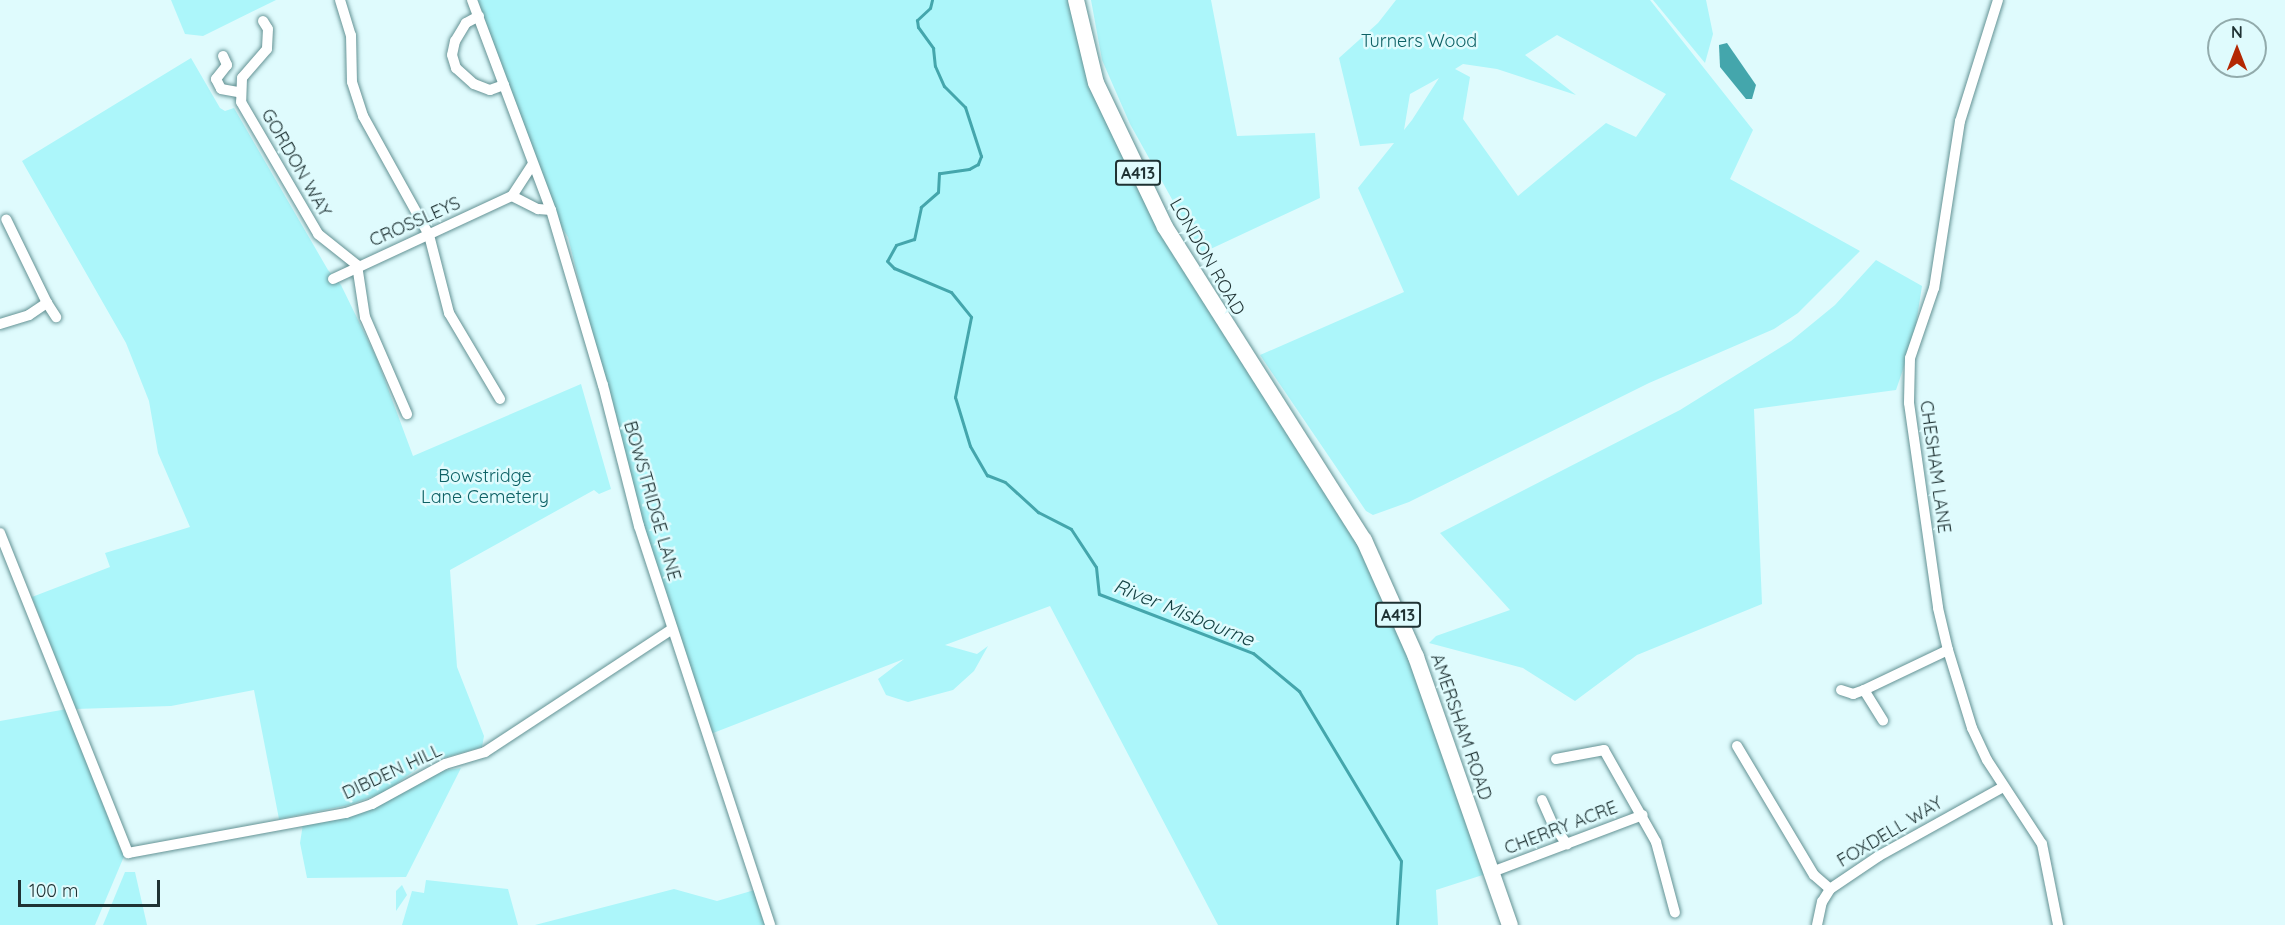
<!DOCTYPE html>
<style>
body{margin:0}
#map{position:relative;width:2285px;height:925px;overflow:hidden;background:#dffbfd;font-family:Quicksand,sans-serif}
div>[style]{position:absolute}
.green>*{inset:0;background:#acf6fa}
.water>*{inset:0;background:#44a6ac}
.stream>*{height:3px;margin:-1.5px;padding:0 1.5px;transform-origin:1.5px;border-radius:1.5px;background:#44a6ac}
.roads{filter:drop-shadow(0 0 2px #649294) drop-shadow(0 0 2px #649294)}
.minor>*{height:10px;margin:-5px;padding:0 5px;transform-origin:5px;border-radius:5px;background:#fff}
.highway>*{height:16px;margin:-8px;padding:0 8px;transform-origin:8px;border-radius:8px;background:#fff}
span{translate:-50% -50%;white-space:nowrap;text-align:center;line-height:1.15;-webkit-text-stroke:5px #dffbfd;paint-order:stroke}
.shield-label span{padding:2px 4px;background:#dffbfd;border:2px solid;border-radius:4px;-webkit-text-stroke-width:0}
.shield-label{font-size:16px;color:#1f3233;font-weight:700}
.park-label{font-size:18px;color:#0d6165}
.street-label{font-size:18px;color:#1f3233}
.water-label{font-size:20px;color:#113f41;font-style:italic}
.north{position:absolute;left:2207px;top:18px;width:60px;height:60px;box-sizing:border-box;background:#dffbfd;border:2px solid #92abac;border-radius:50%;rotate:0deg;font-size:16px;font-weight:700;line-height:24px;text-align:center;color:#1f3233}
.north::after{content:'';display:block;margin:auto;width:21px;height:27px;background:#b32803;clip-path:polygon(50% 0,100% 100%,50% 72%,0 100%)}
.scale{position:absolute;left:18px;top:880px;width:142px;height:27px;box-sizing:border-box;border:3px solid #1f3233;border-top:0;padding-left:8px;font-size:18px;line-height:21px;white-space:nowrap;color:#1f3233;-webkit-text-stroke:4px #dffbfd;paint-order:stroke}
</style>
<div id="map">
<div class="green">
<i style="clip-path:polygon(171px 0,276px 0,203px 36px,185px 34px)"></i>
<i style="clip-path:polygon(478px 0,1071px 0,1096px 83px,1174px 243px,1364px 540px,1492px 872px,1436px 890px,1438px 925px,1218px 925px,1050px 606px,945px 645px,977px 654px,988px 646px,974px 671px,953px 690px,908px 702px,886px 695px,878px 679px,904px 659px,708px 735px,639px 526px,568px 237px,551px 210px)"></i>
<i style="clip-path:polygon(1091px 0,1211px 0,1237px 136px,1315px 133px,1320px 198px,1202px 253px,1130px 124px,1102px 60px)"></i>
<i style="clip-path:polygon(evenodd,1396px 0,1650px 0,1753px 130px,1730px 179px,1860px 251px,1798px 313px,1774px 329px,1649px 383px,1409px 502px,1373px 515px,1366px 511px,1260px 355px,1404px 292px,1358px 188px,1394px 143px,1360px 146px,1339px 58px,1378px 23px,1396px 0,1557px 35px,1666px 94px,1636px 137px,1606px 123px,1518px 196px,1463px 119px,1470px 77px,1455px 69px,1463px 64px,1497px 69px,1576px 95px,1525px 55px,1557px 35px,1396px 0,1439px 78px,1412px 120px,1404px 130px,1410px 94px,1439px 78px)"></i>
<i style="clip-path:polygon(1653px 0,1706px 0,1713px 34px,1705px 63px)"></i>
<i style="clip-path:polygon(191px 58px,220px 108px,225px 111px,234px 108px,328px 270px,341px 285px,377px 359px,413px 456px,581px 384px,611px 489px,599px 494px,594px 490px,450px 570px,457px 667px,484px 736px,482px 747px,425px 763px,385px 792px,349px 805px,279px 819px,254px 690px,171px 706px,75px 709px,32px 597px,110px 567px,105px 553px,190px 527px,158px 453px,149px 401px,126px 343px,22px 161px)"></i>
<i style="clip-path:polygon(1876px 260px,1922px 286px,1914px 337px,1896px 390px,1754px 409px,1762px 604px,1637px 655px,1575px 701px,1523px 668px,1429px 643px,1436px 636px,1510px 610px,1440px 533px,1680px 410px,1791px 341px,1835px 305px)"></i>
<i style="clip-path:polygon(67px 709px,125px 854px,95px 925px,0 925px,0 721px)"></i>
<i style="clip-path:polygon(461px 768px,406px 877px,307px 878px,300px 843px,303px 824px,352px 813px,440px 771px)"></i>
<i style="clip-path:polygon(125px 872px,135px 872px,147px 925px,103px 925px)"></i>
<i style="clip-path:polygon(426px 880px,508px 889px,518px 925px,402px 925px,412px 891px,424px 893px)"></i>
<i style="clip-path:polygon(402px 885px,407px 895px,396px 911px,396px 891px)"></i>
<i style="clip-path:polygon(674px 889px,717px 901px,758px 889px,770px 925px,535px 925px)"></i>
</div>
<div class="water">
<i style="clip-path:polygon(1727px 43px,1756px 85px,1752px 99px,1746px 99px,1720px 67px,1719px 45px)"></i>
</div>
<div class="stream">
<i style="left:932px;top:0;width:8px;rotate:104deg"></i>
<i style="left:930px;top:8px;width:18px;rotate:137deg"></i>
<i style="left:917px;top:20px;width:7px;rotate:82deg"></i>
<i style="left:918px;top:27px;width:26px;rotate:54deg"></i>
<i style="left:933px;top:48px;width:18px;rotate:84deg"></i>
<i style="left:935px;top:66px;width:22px;rotate:66deg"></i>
<i style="left:944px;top:86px;width:30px;rotate:45deg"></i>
<i style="left:965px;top:107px;width:52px;rotate:71.9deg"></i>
<i style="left:981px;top:156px;width:9px;rotate:111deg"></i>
<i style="left:978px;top:164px;width:10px;rotate:151deg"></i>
<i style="left:969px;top:169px;width:30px;rotate:172deg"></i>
<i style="left:939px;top:173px;width:19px;rotate:93deg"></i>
<i style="left:938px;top:192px;width:23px;rotate:139deg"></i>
<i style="left:921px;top:207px;width:33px;rotate:102deg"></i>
<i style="left:914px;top:239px;width:19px;rotate:162deg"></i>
<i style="left:896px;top:245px;width:18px;rotate:119deg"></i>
<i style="left:887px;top:261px;width:10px;rotate:45deg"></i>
<i style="left:894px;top:268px;width:62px;rotate:22.8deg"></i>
<i style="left:951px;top:292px;width:32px;rotate:51deg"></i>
<i style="left:971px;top:317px;width:82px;rotate:101.3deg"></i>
<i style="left:955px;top:397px;width:51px;rotate:73deg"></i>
<i style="left:970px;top:446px;width:34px;rotate:60deg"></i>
<i style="left:987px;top:475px;width:19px;rotate:21deg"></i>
<i style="left:1005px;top:482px;width:45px;rotate:42.3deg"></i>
<i style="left:1038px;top:512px;width:37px;rotate:27deg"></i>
<i style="left:1071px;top:529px;width:45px;rotate:56.7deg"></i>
<i style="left:1096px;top:567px;width:27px;rotate:84deg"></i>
<i style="left:1099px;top:594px;width:165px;rotate:21deg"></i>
<i style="left:1253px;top:653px;width:60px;rotate:39.6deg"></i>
<i style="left:1299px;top:691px;width:198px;rotate:59deg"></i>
<i style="left:1401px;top:861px;width:64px;rotate:93.6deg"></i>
</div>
<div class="roads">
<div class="minor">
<i style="left:340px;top:0;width:37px;rotate:73deg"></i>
<i style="left:351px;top:35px;width:47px;rotate:88.8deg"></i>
<i style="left:352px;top:82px;width:36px;rotate:72deg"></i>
<i style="left:363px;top:116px;width:136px;rotate:61deg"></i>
<i style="left:429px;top:235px;width:81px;rotate:75.6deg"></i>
<i style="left:449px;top:313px;width:100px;rotate:59.3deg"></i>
<i style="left:472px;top:0;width:224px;rotate:69.4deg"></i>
<i style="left:551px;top:210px;width:183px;rotate:73.5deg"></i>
<i style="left:603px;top:385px;width:146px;rotate:75.7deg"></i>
<i style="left:639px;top:526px;width:420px;rotate:71.8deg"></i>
<i style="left:1998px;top:0;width:127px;rotate:107.4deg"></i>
<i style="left:1960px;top:121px;width:169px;rotate:98.8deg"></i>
<i style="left:1934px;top:288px;width:74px;rotate:108.9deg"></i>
<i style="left:1910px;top:358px;width:45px;rotate:91.3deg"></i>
<i style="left:1909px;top:403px;width:207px;rotate:81.9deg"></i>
<i style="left:1938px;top:608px;width:43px;rotate:76.6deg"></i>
<i style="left:1948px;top:650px;width:82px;rotate:72.9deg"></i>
<i style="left:1972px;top:728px;width:35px;rotate:65deg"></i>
<i style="left:1987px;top:760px;width:100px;rotate:56.8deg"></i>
<i style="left:2042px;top:844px;width:83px;rotate:78.8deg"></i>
<i style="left:479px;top:16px;width:15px;rotate:152deg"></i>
<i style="left:466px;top:23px;width:21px;rotate:121deg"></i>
<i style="left:455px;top:41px;width:14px;rotate:102deg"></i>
<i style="left:452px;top:55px;width:14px;rotate:73deg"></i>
<i style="left:456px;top:68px;width:24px;rotate:42deg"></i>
<i style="left:474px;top:84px;width:17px;rotate:21deg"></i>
<i style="left:490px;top:90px;width:15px;rotate:-20deg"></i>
<i style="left:263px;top:21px;width:9px;rotate:58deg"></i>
<i style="left:268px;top:29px;width:20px;rotate:93deg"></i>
<i style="left:267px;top:49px;width:38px;rotate:131deg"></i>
<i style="left:242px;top:78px;width:24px;rotate:92deg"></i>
<i style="left:241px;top:102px;width:153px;rotate:59.7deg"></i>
<i style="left:318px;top:234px;width:50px;rotate:38.5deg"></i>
<i style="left:357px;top:265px;width:53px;rotate:81.3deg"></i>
<i style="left:365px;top:317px;width:106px;rotate:66.6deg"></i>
<i style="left:223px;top:56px;width:10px;rotate:66deg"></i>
<i style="left:227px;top:65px;width:18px;rotate:128deg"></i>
<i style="left:216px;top:79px;width:11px;rotate:63deg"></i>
<i style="left:221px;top:89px;width:17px;rotate:10deg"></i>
<i style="left:512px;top:196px;width:29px;rotate:27deg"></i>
<i style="left:538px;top:209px;width:13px;rotate:4deg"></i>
<i style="left:333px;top:279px;width:197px;rotate:-24.9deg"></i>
<i style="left:512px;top:196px;width:38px;rotate:-57deg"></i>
<i style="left:47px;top:303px;width:17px;rotate:57deg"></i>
<i style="left:0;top:324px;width:30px;rotate:-17deg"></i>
<i style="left:29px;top:315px;width:22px;rotate:-34deg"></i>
<i style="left:47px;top:303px;width:93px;rotate:-116deg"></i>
<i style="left:0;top:533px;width:345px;rotate:68.2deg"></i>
<i style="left:128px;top:853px;width:222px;rotate:-10.4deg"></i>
<i style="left:346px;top:813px;width:28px;rotate:-19deg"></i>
<i style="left:372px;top:804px;width:83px;rotate:-28.7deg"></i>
<i style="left:445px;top:764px;width:42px;rotate:-16.7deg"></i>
<i style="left:485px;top:752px;width:224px;rotate:-33.3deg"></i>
<i style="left:1841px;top:690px;width:13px;rotate:18deg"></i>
<i style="left:1853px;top:694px;width:12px;rotate:-20deg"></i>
<i style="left:1864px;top:690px;width:93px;rotate:-25.5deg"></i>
<i style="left:1864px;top:690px;width:36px;rotate:58deg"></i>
<i style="left:1737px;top:746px;width:150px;rotate:59.2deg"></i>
<i style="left:1814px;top:875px;width:21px;rotate:41deg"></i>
<i style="left:1556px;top:759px;width:49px;rotate:-10.6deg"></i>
<i style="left:1604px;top:750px;width:106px;rotate:60.5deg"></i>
<i style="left:1656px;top:842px;width:73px;rotate:75deg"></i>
<i style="left:1542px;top:800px;width:27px;rotate:66deg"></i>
<i style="left:1553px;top:825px;width:24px;rotate:54deg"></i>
<i style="left:1492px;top:872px;width:161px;rotate:-20.7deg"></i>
<i style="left:1817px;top:925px;width:24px;rotate:-78deg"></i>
<i style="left:1822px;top:902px;width:15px;rotate:-58deg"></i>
<i style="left:1830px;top:889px;width:59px;rotate:-34deg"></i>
<i style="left:1879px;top:856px;width:142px;rotate:-29.1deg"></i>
</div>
<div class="highway">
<i style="left:1076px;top:0;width:85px;rotate:76.5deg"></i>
<i style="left:1096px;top:83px;width:160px;rotate:64.4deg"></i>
<i style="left:1165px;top:227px;width:371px;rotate:57.6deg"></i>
<i style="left:1364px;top:540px;width:128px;rotate:66deg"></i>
<i style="left:1416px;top:657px;width:284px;rotate:70.7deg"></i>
</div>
</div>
<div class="shield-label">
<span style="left:1138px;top:173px">A413</span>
<span style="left:1398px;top:615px">A413</span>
</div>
<div class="park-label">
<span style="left:1419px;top:41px">Turners Wood</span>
<span style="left:485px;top:487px">Bowstridge<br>Lane Cemetery</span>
</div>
<div class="street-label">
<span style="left:296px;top:163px;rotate:60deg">GORDON WAY</span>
<span style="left:415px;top:222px;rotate:-24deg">CROSSLEYS</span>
<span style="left:1207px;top:257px;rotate:60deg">LONDON ROAD</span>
<span style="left:1935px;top:467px;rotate:82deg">CHESHAM LANE</span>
<span style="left:652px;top:501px;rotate:74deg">BOWSTRIDGE LANE</span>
<span style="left:1461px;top:727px;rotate:71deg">AMERSHAM ROAD</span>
<span style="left:392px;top:772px;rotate:-25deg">DIBDEN HILL</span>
<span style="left:1561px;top:828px;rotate:-21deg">CHERRY ACRE</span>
<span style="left:1890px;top:832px;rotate:-31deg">FOXDELL WAY</span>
</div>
<div class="water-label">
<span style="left:1184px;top:612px;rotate:22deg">River Misbourne</span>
</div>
<div class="north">N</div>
<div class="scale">100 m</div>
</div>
